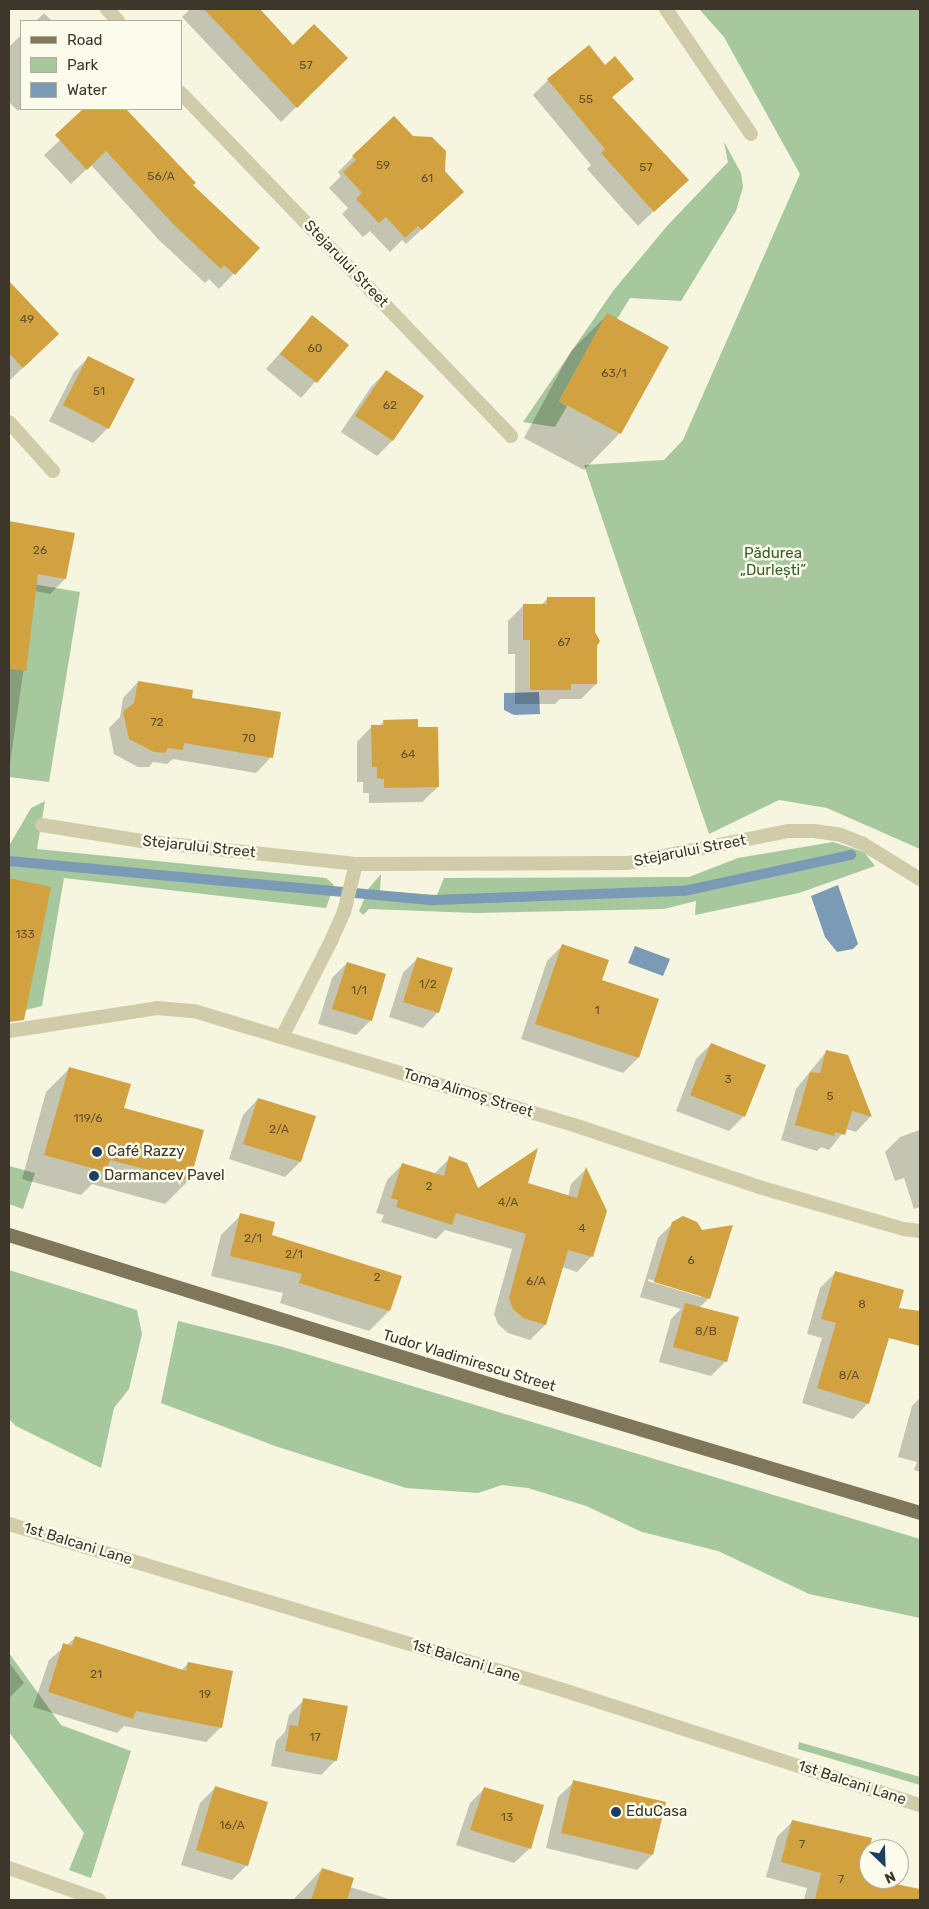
<!DOCTYPE html>
<meta charset="utf-8">
<style>
body{margin:0}
#map{position:relative;width:929px;height:1909px;overflow:hidden;background:#f6f5df;font-family:Rubik,sans-serif}
div>[style]{position:absolute}
.green>*{inset:0;background:#a7c79d}
.water>*{inset:0;background:#7b9ab6}
.shadow>*{inset:0;background:#0003}
.stream>*{height:10px;margin:-5px;padding:0 5px;transform-origin:5px;border-radius:5px;background:#7b9ab6}
.building>*{inset:0;background:#d2a241}
.minor>*{height:14px;margin:-7px;padding:0 7px;transform-origin:7px;border-radius:7px;background:#d0cba9}
.primary>*{height:14px;margin:-7px;padding:0 7px;transform-origin:7px;border-radius:7px;background:#807659}
.dots>*{width:14px;height:14px;translate:-50% -50%;box-sizing:border-box;border:2px solid #fcfced;border-radius:50%}
span{translate:-50% -50%;white-space:nowrap;text-align:center;line-height:1.15;-webkit-text-stroke:5px #fcfced;paint-order:stroke}
.number-label{font-size:12px;color:#625230}
.number-label span{-webkit-text-stroke-width:0}
.street-label{font-size:15px;color:#3c372a}
.park-label{font-size:15px;color:#355d2a}
.poi-label{font-size:15px;color:#3c372a}
.left{translate:0 -50%;text-align:left}
.frame{position:absolute;inset:0;border:10px solid #3c372a;pointer-events:none}
.legend{position:absolute;left:20px;top:20px;width:162px;height:90px;box-sizing:border-box;background:#fcfced;border:1px solid #afad9f;margin:0;padding:6px 9px;list-style:none;font-size:15px;color:#3c372a}
.legend li{display:flex;align-items:center;gap:10px;height:25px}
.legend b{width:25px;border:1px solid #afad9f}
.north{position:absolute;left:859px;top:1839px;width:50px;height:50px;box-sizing:border-box;background:#fcfced;border:1px solid #afad9f;border-radius:50%;rotate:156deg;font-size:14px;font-weight:700;line-height:20px;text-align:center;color:#3c372a}
.north::after{content:'';display:block;margin:auto;width:18px;height:22px;background:#1a3f63;clip-path:polygon(50% 0,100% 100%,50% 72%,0 100%)}
</style>
<div id="map">
<div class="green">
<i style="clip-path:polygon(699px 9px,920px 9px,920px 849px,827px 808px,779px 800px,709px 834px,584px 465px,664px 460px,683px 440px,800px 174px,724px 37px)"></i>
<i style="clip-path:polygon(724px 142px,741px 173px,743px 187px,736px 211px,681px 301px,630px 298px,617px 319px,607px 314px,559px 401px,567px 406px,555px 427px,523px 422px,613px 291px,667px 226px,728px 162px)"></i>
<i style="clip-path:polygon(9px 580px,80px 592px,49px 782px,9px 777px)"></i>
<i style="clip-path:polygon(45px 801px,37px 849px,326px 878px,334px 885px,326px 908px,64px 878px,42px 1006px,9px 1014px,9px 846px,31px 808px)"></i>
<i style="clip-path:polygon(833px 842px,864px 852px,875px 866px,799px 893px,695px 915px,696px 901px,664px 909px,476px 913px,369px 909px,363px 915px,359px 911px,369px 888px,381px 874px,380px 891px,437px 895px,444px 878px,689px 877px,738px 858px)"></i>
<i style="clip-path:polygon(9px 1166px,35px 1173px,23px 1209px,9px 1204px)"></i>
<i style="clip-path:polygon(9px 1270px,137px 1310px,142px 1334px,129px 1389px,114px 1408px,101px 1468px,16px 1426px,9px 1419px)"></i>
<i style="clip-path:polygon(178px 1321px,283px 1347px,920px 1539px,920px 1618px,809px 1594px,718px 1551px,642px 1532px,586px 1506px,528px 1488px,502px 1485px,478px 1493px,406px 1488px,275px 1446px,161px 1403px)"></i>
<i style="clip-path:polygon(9px 1653px,61px 1725px,131px 1751px,91px 1878px,69px 1870px,84px 1833px,9px 1732px)"></i>
<i style="clip-path:polygon(799px 1742px,920px 1777px,920px 1785px,798px 1749px)"></i>
</div>
<div class="water">
<i style="clip-path:polygon(539px 692px,540px 714px,514px 715px,504px 710px,504px 693px)"></i>
<i style="clip-path:polygon(838px 885px,858px 944px,853px 949px,837px 952px,825px 937px,811px 896px)"></i>
<i style="clip-path:polygon(635px 946px,670px 959px,663px 976px,628px 963px)"></i>
</div>
<div class="shadow">
<i style="clip-path:polygon(190px 9px,258px 9px,293px 46px,346px 58px,281px 122px,182px 17px)"></i>
<i style="clip-path:polygon(44px 13px,52px 21px,36px 21px)"></i>
<i style="clip-path:polygon(21px 35px,21px 108px,18px 111px,9px 102px,9px 47px)"></i>
<i style="clip-path:polygon(605px 67px,632px 79px,611px 98px,687px 180px,638px 226px,587px 169px,591px 165px,533px 95px,548px 80px)"></i>
<i style="clip-path:polygon(94px 109px,125px 109px,194px 183px,191px 185px,258px 248px,219px 289px,209px 279px,205px 283px,159px 240px,91px 165px,71px 184px,44px 155px)"></i>
<i style="clip-path:polygon(353px 157px,447px 206px,406px 244px,402px 240px,390px 252px,370px 231px,363px 237px,342px 214px,348px 208px,329px 188px,341px 176px,338px 172px)"></i>
<i style="clip-path:polygon(9px 283px,58px 334px,9px 381px)"></i>
<i style="clip-path:polygon(607px 315px,620px 433px,584px 470px,524px 438px,571px 351px)"></i>
<i style="clip-path:polygon(312px 317px,347px 345px,301px 398px,266px 369px)"></i>
<i style="clip-path:polygon(89px 357px,108px 428px,93px 443px,49px 421px,74px 372px)"></i>
<i style="clip-path:polygon(386px 372px,422px 396px,392px 441px,377px 456px,341px 432px,371px 387px)"></i>
<i style="clip-path:polygon(11px 523px,65px 579px,50px 594px,35px 591px,9px 770px)"></i>
<i style="clip-path:polygon(547px 599px,594px 632px,596px 684px,581px 699px,560px 699px,555px 704px,515px 704px,515px 654px,508px 654px,508px 621px,523px 606px,541px 605px)"></i>
<i style="clip-path:polygon(138px 682px,191px 699px,271px 757px,256px 773px,173px 759px,167px 764px,153px 762px,149px 767px,138px 767px,114px 754px,109px 728px,120px 717px,123px 698px)"></i>
<i style="clip-path:polygon(384px 721px,417px 728px,438px 787px,422px 802px,369px 803px,369px 793px,363px 793px,363px 782px,357px 782px,357px 742px,372px 726px,379px 726px)"></i>
<i style="clip-path:polygon(9px 880px,50px 888px,30px 987px,9px 1008px)"></i>
<i style="clip-path:polygon(562px 946px,601px 981px,638px 1058px,623px 1073px,521px 1039px,547px 961px)"></i>
<i style="clip-path:polygon(418px 958px,438px 1012px,423px 1028px,389px 1017px,403px 973px)"></i>
<i style="clip-path:polygon(347px 963px,371px 1020px,356px 1035px,318px 1024px,332px 978px)"></i>
<i style="clip-path:polygon(711px 1044px,744px 1116px,729px 1131px,676px 1111px,696px 1059px)"></i>
<i style="clip-path:polygon(826px 1052px,848px 1057px,870px 1117px,856px 1132px,846px 1129px,829px 1150px,821px 1147px,817px 1151px,781px 1140px,796px 1089px)"></i>
<i style="clip-path:polygon(69px 1069px,189px 1180px,165px 1204px,92px 1184px,81px 1195px,22px 1179px,46px 1092px)"></i>
<i style="clip-path:polygon(258px 1099px,314px 1117px,300px 1162px,285px 1177px,229px 1159px,243px 1115px)"></i>
<i style="clip-path:polygon(920px 1130px,920px 1207px,914px 1209px,904px 1178px,895px 1181px,885px 1152px,900px 1137px)"></i>
<i style="clip-path:polygon(450px 1158px,478px 1189px,526px 1184px,568px 1197px,571px 1184px,586px 1169px,592px 1256px,577px 1272px,562px 1267px,545px 1325px,530px 1340px,508px 1333px,498px 1324px,494px 1314px,512px 1249px,445px 1230px,436px 1239px,381px 1222px,384px 1215px,376px 1213px,387px 1180px,402px 1165px,434px 1174px)"></i>
<i style="clip-path:polygon(241px 1215px,271px 1236px,389px 1311px,369px 1331px,280px 1303px,283px 1293px,211px 1276px,221px 1235px)"></i>
<i style="clip-path:polygon(evenodd,673px 1223px,709px 1298px,699px 1308px,726px 1361px,711px 1376px,659px 1362px,671px 1319px,681px 1309px,640px 1297px,658px 1238px,673px 1223px,648px 1279px,701px 1295px,701px 1297px,648px 1281px,648px 1279px)"></i>
<i style="clip-path:polygon(835px 1273px,868px 1403px,853px 1419px,802px 1403px,822px 1338px,807px 1334px,820px 1288px)"></i>
<i style="clip-path:polygon(920px 1398px,920px 1472px,914px 1470px,917px 1462px,898px 1457px,912px 1406px)"></i>
<i style="clip-path:polygon(75px 1638px,181px 1671px,188px 1663px,221px 1727px,206px 1742px,124px 1726px,117px 1733px,33px 1707px,49px 1660px)"></i>
<i style="clip-path:polygon(9px 1662px,24px 1683px,9px 1698px)"></i>
<i style="clip-path:polygon(304px 1700px,336px 1760px,321px 1775px,271px 1766px,276px 1741px,285px 1732px,289px 1715px)"></i>
<i style="clip-path:polygon(574px 1782px,652px 1855px,637px 1870px,546px 1848px,558px 1797px)"></i>
<i style="clip-path:polygon(215px 1788px,247px 1865px,232px 1880px,181px 1865px,200px 1803px)"></i>
<i style="clip-path:polygon(485px 1788px,530px 1848px,514px 1863px,456px 1845px,470px 1803px)"></i>
<i style="clip-path:polygon(792px 1822px,862px 1875px,920px 1890px,920px 1900px,804px 1900px,807px 1888px,766px 1877px,777px 1837px)"></i>
<i style="clip-path:polygon(322px 1869px,350px 1887px,392px 1900px,293px 1900px)"></i>
</div>
<div class="stream">
<i style="left:9px;top:861px;width:426px;rotate:5.3deg"></i>
<i style="left:433px;top:900px;width:251px;rotate:-2.1deg"></i>
<i style="left:684px;top:891px;width:171px;rotate:-12.2deg"></i>
</div>
<div class="building">
<i style="clip-path:polygon(204px 9px,260px 9px,293px 45px,314px 24px,348px 58px,297px 108px)"></i>
<i style="clip-path:polygon(589px 45px,605px 65px,615px 56px,634px 79px,612px 97px,689px 180px,654px 212px,601px 153px,605px 149px,547px 79px)"></i>
<i style="clip-path:polygon(83px 109px,126px 109px,196px 183px,193px 185px,260px 248px,235px 275px,224px 265px,221px 269px,174px 225px,106px 151px,87px 170px,55px 135px)"></i>
<i style="clip-path:polygon(394px 116px,413px 136px,432px 137px,446px 151px,445px 171px,464px 192px,422px 230px,418px 226px,405px 238px,386px 217px,379px 223px,356px 199px,362px 193px,343px 172px,356px 160px,352px 156px)"></i>
<i style="clip-path:polygon(9px 281px,59px 334px,23px 368px,9px 353px)"></i>
<i style="clip-path:polygon(607px 313px,669px 347px,621px 434px,559px 401px)"></i>
<i style="clip-path:polygon(312px 315px,349px 345px,317px 383px,280px 354px)"></i>
<i style="clip-path:polygon(88px 356px,135px 379px,109px 429px,63px 405px)"></i>
<i style="clip-path:polygon(386px 370px,424px 396px,393px 441px,355px 416px)"></i>
<i style="clip-path:polygon(9px 521px,75px 533px,66px 579px,38px 574px,26px 671px,9px 669px)"></i>
<i style="clip-path:polygon(547px 597px,595px 597px,595px 632px,600px 641px,597px 646px,597px 684px,571px 684px,571px 690px,530px 690px,530px 640px,523px 640px,523px 604px,547px 604px)"></i>
<i style="clip-path:polygon(138px 681px,193px 690px,192px 698px,281px 712px,273px 758px,184px 743px,183px 750px,168px 748px,165px 753px,154px 752px,129px 739px,123px 712px,134px 703px)"></i>
<i style="clip-path:polygon(418px 719px,418px 727px,438px 727px,439px 787px,384px 788px,384px 779px,377px 778px,377px 767px,372px 767px,371px 725px,384px 725px,383px 720px)"></i>
<i style="clip-path:polygon(9px 878px,51px 887px,24px 1020px,9px 1022px)"></i>
<i style="clip-path:polygon(562px 944px,609px 960px,602px 980px,659px 999px,639px 1058px,535px 1024px)"></i>
<i style="clip-path:polygon(417px 957px,453px 968px,439px 1013px,403px 1002px)"></i>
<i style="clip-path:polygon(347px 962px,386px 974px,372px 1021px,332px 1009px)"></i>
<i style="clip-path:polygon(711px 1043px,766px 1065px,745px 1117px,690px 1095px)"></i>
<i style="clip-path:polygon(826px 1050px,848px 1055px,872px 1117px,852px 1111px,845px 1135px,835px 1132px,834px 1136px,795px 1125px,810px 1072px,820px 1073px)"></i>
<i style="clip-path:polygon(69px 1067px,131px 1084px,124px 1108px,204px 1130px,190px 1181px,110px 1160px,106px 1172px,44px 1155px)"></i>
<i style="clip-path:polygon(258px 1098px,316px 1116px,301px 1162px,243px 1144px)"></i>
<i style="clip-path:polygon(538px 1148px,528px 1183px,577px 1198px,586px 1167px,607px 1211px,593px 1257px,568px 1250px,546px 1325px,523px 1318px,513px 1309px,509px 1298px,526px 1234px,456px 1213px,452px 1225px,396px 1207px,398px 1200px,391px 1198px,402px 1163px,444px 1176px,449px 1156px,467px 1163px,478px 1188px)"></i>
<i style="clip-path:polygon(240px 1213px,275px 1222px,272px 1235px,402px 1276px,390px 1311px,299px 1283px,302px 1274px,230px 1256px)"></i>
<i style="clip-path:polygon(683px 1216px,697px 1222px,702px 1230px,733px 1225px,710px 1299px,654px 1282px,672px 1222px)"></i>
<i style="clip-path:polygon(835px 1271px,904px 1290px,899px 1308px,920px 1311px,920px 1346px,889px 1338px,869px 1404px,817px 1388px,836px 1323px,821px 1319px)"></i>
<i style="clip-path:polygon(685px 1303px,739px 1317px,727px 1362px,673px 1347px)"></i>
<i style="clip-path:polygon(75px 1636px,186px 1671px,188px 1662px,233px 1671px,222px 1728px,136px 1711px,133px 1719px,48px 1692px,63px 1643px,72px 1646px)"></i>
<i style="clip-path:polygon(303px 1698px,348px 1706px,337px 1761px,285px 1751px,290px 1725px,298px 1726px)"></i>
<i style="clip-path:polygon(573px 1780px,666px 1802px,653px 1855px,561px 1833px)"></i>
<i style="clip-path:polygon(215px 1786px,268px 1802px,248px 1866px,196px 1850px)"></i>
<i style="clip-path:polygon(484px 1787px,544px 1805px,531px 1849px,470px 1830px)"></i>
<i style="clip-path:polygon(792px 1820px,872px 1838px,863px 1874px,869px 1876px,869px 1879px,920px 1889px,920px 1900px,815px 1900px,821px 1873px,781px 1862px)"></i>
<i style="clip-path:polygon(322px 1868px,354px 1878px,347px 1900px,311px 1900px)"></i>
</div>
<div class="minor">
<i style="left:107px;top:9px;width:16px;rotate:47deg"></i>
<i style="left:666px;top:9px;width:151px;rotate:55.8deg"></i>
<i style="left:181px;top:93px;width:476px;rotate:46.1deg"></i>
<i style="left:9px;top:422px;width:66px;rotate:48.1deg"></i>
<i style="left:42px;top:825px;width:101px;rotate:9.1deg"></i>
<i style="left:142px;top:841px;width:215px;rotate:6.1deg"></i>
<i style="left:356px;top:864px;width:272px;rotate:-0.2deg"></i>
<i style="left:628px;top:863px;width:163px;rotate:-11.3deg"></i>
<i style="left:788px;top:831px;width:26px"></i>
<i style="left:814px;top:831px;width:27px;rotate:8deg"></i>
<i style="left:841px;top:835px;width:24px;rotate:22deg"></i>
<i style="left:863px;top:844px;width:67px;rotate:31.6deg"></i>
<i style="left:9px;top:1031px;width:150px;rotate:-8.8deg"></i>
<i style="left:157px;top:1008px;width:37px;rotate:5deg"></i>
<i style="left:194px;top:1011px;width:397px;rotate:16.7deg"></i>
<i style="left:574px;top:1125px;width:195px;rotate:18.5deg"></i>
<i style="left:759px;top:1187px;width:151px;rotate:16.2deg"></i>
<i style="left:904px;top:1229px;width:16px;rotate:7deg"></i>
<i style="left:283px;top:1035px;width:106px;rotate:-62.9deg"></i>
<i style="left:331px;top:941px;width:32px;rotate:-66deg"></i>
<i style="left:344px;top:912px;width:49px;rotate:-76deg"></i>
<i style="left:9px;top:1524px;width:575px;rotate:16.67deg"></i>
<i style="left:560px;top:1689px;width:378px;rotate:17.9deg"></i>
<i style="left:9px;top:1868px;width:96px;rotate:19.6deg"></i>
</div>
<div class="primary">
<i style="left:9px;top:1235px;width:523px;rotate:17.26deg"></i>
<i style="left:508px;top:1390px;width:430px;rotate:16.6deg"></i>
</div>
<div class="dots">
<i style="left:97px;top:1152px;background:#1a3f63"></i>
<i style="left:94px;top:1176px;background:#1a3f63"></i>
<i style="left:616px;top:1812px;background:#1a3f63"></i>
</div>
<div class="number-label">
<span style="left:306px;top:66px">57</span>
<span style="left:586px;top:100px">55</span>
<span style="left:383px;top:166px">59</span>
<span style="left:646px;top:168px">57</span>
<span style="left:161px;top:177px">56/A</span>
<span style="left:427px;top:179px">61</span>
<span style="left:27px;top:320px">49</span>
<span style="left:315px;top:349px">60</span>
<span style="left:614px;top:374px">63/1</span>
<span style="left:99px;top:392px">51</span>
<span style="left:390px;top:406px">62</span>
<span style="left:40px;top:551px">26</span>
<span style="left:564px;top:643px">67</span>
<span style="left:157px;top:723px">72</span>
<span style="left:249px;top:739px">70</span>
<span style="left:408px;top:755px">64</span>
<span style="left:25px;top:935px">133</span>
<span style="left:428px;top:985px">1/2</span>
<span style="left:359px;top:991px">1/1</span>
<span style="left:597px;top:1011px">1</span>
<span style="left:728px;top:1080px">3</span>
<span style="left:830px;top:1097px">5</span>
<span style="left:88px;top:1119px">119/6</span>
<span style="left:279px;top:1130px">2/A</span>
<span style="left:429px;top:1187px">2</span>
<span style="left:508px;top:1203px">4/A</span>
<span style="left:582px;top:1229px">4</span>
<span style="left:253px;top:1239px">2/1</span>
<span style="left:294px;top:1255px">2/1</span>
<span style="left:691px;top:1261px">6</span>
<span style="left:377px;top:1278px">2</span>
<span style="left:536px;top:1282px">6/A</span>
<span style="left:862px;top:1305px">8</span>
<span style="left:706px;top:1332px">8/B</span>
<span style="left:849px;top:1376px">8/A</span>
<span style="left:96px;top:1675px">21</span>
<span style="left:205px;top:1695px">19</span>
<span style="left:315px;top:1738px">17</span>
<span style="left:507px;top:1818px">13</span>
<span style="left:232px;top:1826px">16/A</span>
<span style="left:802px;top:1845px">7</span>
<span style="left:841px;top:1880px">7</span>
</div>
<div class="street-label">
<span style="left:346px;top:264px;rotate:46deg">Stejarului Street</span>
<span style="left:199px;top:847px;rotate:6deg">Stejarului Street</span>
<span style="left:690px;top:851px;rotate:-11deg">Stejarului Street</span>
<span style="left:468px;top:1093px;rotate:17deg">Toma Alimoș Street</span>
<span style="left:469px;top:1361px;rotate:17deg">Tudor Vladimirescu Street</span>
<span style="left:78px;top:1544px;rotate:17deg">1st Balcani Lane</span>
<span style="left:466px;top:1661px;rotate:17deg">1st Balcani Lane</span>
<span style="left:852px;top:1783px;rotate:18deg">1st Balcani Lane</span>
</div>
<div class="park-label">
<span style="left:773px;top:562px">Pădurea<br>„Durlești”</span>
</div>
<div class="poi-label">
<span class="left" style="left:107px;top:1152px">Café Razzy</span>
<span class="left" style="left:104px;top:1176px">Darmancev Pavel</span>
<span class="left" style="left:626px;top:1812px">EduCasa</span>
</div>
<div class="frame"></div>
<ul class="legend">
<li><b style="height:6px;background:#807659"></b>Road</li>
<li><b style="height:14px;background:#a7c79d"></b>Park</li>
<li><b style="height:14px;background:#7b9ab6"></b>Water</li>
</ul>
<div class="north">N</div>
</div>
